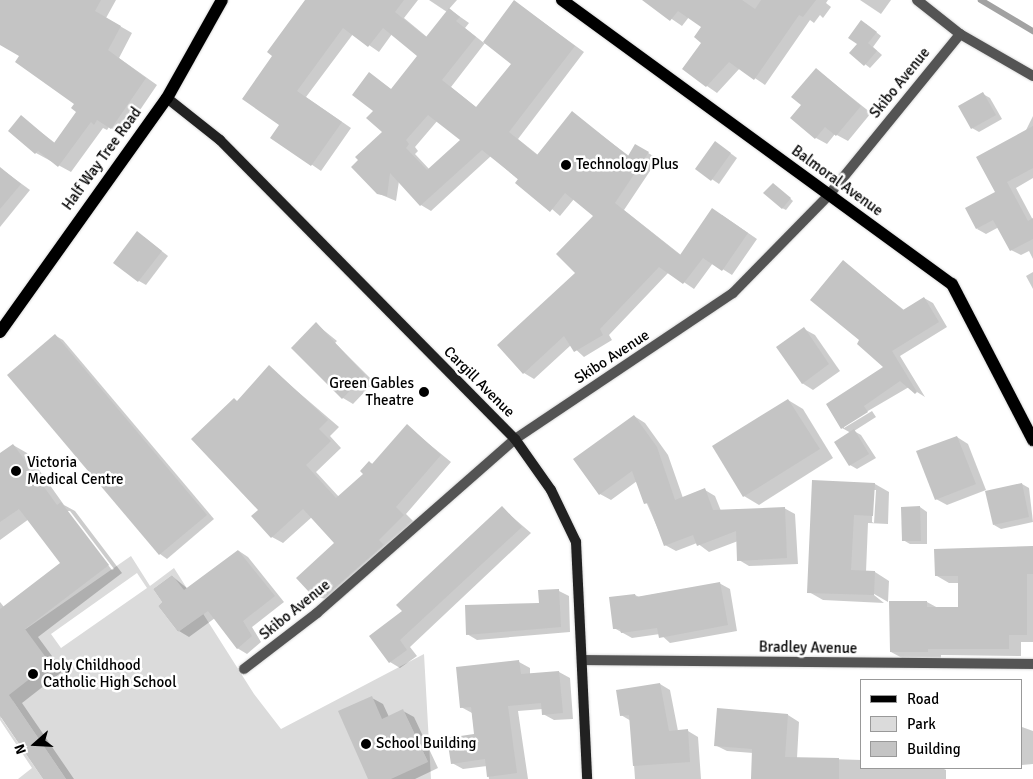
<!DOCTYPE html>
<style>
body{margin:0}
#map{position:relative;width:1033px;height:779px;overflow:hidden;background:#fff;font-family:Signika,sans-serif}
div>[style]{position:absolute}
.green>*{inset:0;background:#dbdbdb}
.shadow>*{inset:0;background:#0003}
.stream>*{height:5.5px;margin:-2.75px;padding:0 2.75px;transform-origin:2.75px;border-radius:2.75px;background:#a2a2a2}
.building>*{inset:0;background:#c4c4c4}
.roads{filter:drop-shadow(0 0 1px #dbdbdb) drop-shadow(0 0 1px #dbdbdb)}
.minor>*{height:10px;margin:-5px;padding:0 5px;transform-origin:5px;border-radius:5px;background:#545454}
.secondary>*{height:10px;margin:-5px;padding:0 5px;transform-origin:5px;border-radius:5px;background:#212121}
.primary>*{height:12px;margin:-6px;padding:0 6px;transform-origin:6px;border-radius:6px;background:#000}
.dots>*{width:14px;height:14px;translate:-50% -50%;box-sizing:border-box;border:2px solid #fff;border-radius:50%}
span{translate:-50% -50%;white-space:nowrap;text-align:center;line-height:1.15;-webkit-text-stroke:5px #fff;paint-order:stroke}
.street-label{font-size:15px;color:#000}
.poi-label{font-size:15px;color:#000}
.left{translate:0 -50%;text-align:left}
.right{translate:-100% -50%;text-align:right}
.legend{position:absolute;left:860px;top:679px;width:162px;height:90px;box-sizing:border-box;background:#fff;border:1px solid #999;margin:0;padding:6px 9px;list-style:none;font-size:15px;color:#000}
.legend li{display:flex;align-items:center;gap:10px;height:25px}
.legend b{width:25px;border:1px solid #999}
.north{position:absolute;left:10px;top:719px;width:50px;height:50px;-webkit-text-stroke:4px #fff;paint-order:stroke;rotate:251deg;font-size:14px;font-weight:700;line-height:20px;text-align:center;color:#000}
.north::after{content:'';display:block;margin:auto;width:18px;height:22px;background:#000;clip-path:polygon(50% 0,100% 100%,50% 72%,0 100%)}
</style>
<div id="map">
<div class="green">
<i style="clip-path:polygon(evenodd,131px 556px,150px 586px,174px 568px,254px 694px,281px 729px,424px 654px,431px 779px,66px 779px,13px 701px,1px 718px,43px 779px,18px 779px,32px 768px,0 720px,0 647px,131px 556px,137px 573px,147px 588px,61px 648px,51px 634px,137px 573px,131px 556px,172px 575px,181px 587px,174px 592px,194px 620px,178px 632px,158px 606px,162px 602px,153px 589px,172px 575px,131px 556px,403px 710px,428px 762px,379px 721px,403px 710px)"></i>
</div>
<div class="shadow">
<i style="clip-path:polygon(0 0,116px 0,106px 18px,132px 33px,119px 58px,157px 85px,123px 135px,109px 127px,107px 130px,103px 128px,71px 172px,36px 153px,9px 131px,21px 117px,55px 143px,78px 112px,76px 104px,21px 55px,0 43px)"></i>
<i style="clip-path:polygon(evenodd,307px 0,418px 0,404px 18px,427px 37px,447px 12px,429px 0,457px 0,449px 9px,469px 23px,465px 28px,484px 43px,514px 1px,584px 52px,518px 139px,538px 155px,572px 113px,629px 156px,645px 151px,658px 159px,624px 210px,681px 255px,722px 215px,757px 239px,732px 275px,713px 263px,694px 289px,669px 272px,609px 335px,612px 340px,584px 357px,571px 345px,534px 379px,524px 373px,499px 345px,577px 273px,595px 215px,574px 199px,560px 216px,491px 156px,431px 211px,421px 205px,399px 181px,396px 201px,377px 193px,384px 132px,375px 110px,370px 74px,392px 90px,419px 56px,392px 34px,379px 52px,353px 34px,306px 97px,351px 128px,321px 171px,272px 137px,280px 125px,274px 56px,307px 0,485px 43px,513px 63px,477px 108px,451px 87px,485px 43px,307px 0,438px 120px,462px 140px,430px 170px,415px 154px,418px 151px,415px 147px,438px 120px)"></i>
<i style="clip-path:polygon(644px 0,828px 0,826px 3px,831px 7px,823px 18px,820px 15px,814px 23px,810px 20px,765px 85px,740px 68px,717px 93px,707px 86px,703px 27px,689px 17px,682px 26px)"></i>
<i style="clip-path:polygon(860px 0,891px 0,881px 14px)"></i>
<i style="clip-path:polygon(866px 24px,881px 36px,873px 47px,882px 55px,870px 68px,851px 53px,859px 44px)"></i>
<i style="clip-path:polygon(816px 69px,871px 113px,848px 141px,835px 134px,827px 144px,816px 138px,802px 105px)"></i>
<i style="clip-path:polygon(983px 94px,990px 98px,1002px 119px,979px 132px,972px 128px)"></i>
<i style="clip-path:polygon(1033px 116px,1033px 178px,1016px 188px,1033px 220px,1033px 259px,1029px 251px,1021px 255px,1011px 250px,999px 227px,986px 234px,977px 229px)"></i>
<i style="clip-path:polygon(722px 147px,737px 158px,719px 184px,697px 169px)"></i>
<i style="clip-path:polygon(0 168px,30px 190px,0 227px)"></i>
<i style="clip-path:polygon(776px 186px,793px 201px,786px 210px,782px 208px)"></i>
<i style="clip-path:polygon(144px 237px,168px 256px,146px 285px,139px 281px)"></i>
<i style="clip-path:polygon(843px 262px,904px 310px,924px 298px,933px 303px,947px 327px,900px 356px,925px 397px,909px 387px,844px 425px,844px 428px,872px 411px,876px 417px,854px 431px,861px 435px,876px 458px,857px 469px,850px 465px,851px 433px,842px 428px,886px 367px,861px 340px)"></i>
<i style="clip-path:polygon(1033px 272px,1033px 289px,1026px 276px)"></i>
<i style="clip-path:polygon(316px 324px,337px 341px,335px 343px,374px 382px,353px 404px,343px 398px)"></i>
<i style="clip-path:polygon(804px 329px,815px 335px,840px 371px,813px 390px,802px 383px)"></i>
<i style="clip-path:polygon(56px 336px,63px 340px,214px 519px,167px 559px,160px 554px,9px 375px)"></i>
<i style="clip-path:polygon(269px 367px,339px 427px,330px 436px,341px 448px,316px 472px,339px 497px,365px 475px,370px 463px,373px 464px,407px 426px,451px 462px,406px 514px,414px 522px,389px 547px,394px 552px,339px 601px,321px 598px,310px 591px,336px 543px,312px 517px,283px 543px,272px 537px,260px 510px,238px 401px)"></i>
<i style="clip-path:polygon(788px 400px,803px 409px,833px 458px,759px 505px,744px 496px)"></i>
<i style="clip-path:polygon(634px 416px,645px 423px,668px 455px,683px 498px,705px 490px,715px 496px,721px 511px,784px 508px,795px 514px,798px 564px,749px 566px,739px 560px,738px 541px,709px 552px,697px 543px,676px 551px,665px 545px,637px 481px,611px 500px,600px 494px,575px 459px)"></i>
<i style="clip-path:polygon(957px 437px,968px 444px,986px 490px,947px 505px,936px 499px)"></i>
<i style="clip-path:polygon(evenodd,13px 445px,27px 453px,64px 505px,75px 511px,122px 573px,38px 637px,63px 671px,22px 703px,74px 779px,45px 779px,0 711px,0 602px,4px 607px,62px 563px,29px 519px,0 540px,0 454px,13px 445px,66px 511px,70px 511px,114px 569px,112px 570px,66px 511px)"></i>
<i style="clip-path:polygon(evenodd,813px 481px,875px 484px,889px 492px,888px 524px,868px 523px,866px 572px,875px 572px,889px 581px,888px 602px,869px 591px,884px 603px,823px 600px,809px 592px,813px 481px,873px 490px,876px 490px,874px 523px,872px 522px,873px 490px)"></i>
<i style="clip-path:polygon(1022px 484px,1029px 488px,1033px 522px,1001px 529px,994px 525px)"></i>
<i style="clip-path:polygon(920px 507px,927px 512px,927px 544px,910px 544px,903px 540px)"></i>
<i style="clip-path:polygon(502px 508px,531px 533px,410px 647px,417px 656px,400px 668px,390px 662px,404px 611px)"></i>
<i style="clip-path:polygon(1033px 547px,1033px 642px,1021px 642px,1021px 656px,941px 655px,941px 658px,904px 659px,891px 652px,927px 602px,938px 608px,960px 608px,960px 583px,949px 583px,937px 576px)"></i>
<i style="clip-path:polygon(239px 551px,248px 557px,284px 602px,252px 627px,261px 642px,247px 654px,237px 648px,215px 618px,189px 637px,179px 631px,164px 602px,172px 576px,188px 589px)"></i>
<i style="clip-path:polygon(719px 583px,730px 589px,737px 631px,670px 643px,660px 634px,632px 638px,614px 628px,635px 595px,639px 597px)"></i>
<i style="clip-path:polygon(540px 591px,559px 591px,569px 596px,570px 632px,477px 640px,467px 634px,540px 604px)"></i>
<i style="clip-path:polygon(519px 662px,530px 668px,530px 674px,559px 672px,570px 678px,573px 719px,554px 720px,543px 714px,543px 709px,518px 711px,528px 779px,489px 779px,487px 766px,463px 769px,452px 763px,475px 735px,472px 713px,461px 707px)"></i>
<i style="clip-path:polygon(660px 684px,670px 690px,678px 731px,688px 731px,698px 737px,701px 779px,635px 779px,631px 721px,621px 715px)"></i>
<i style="clip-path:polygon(372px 698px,383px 704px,389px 717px,403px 711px,414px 717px,438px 768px,415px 779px,369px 779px)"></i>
<i style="clip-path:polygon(718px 709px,788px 715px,799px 722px,797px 758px,862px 760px,862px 768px,942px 768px,946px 770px,946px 779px,753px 779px,753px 753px,727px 751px,715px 745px)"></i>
<i style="clip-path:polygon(1022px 727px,1033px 731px,1033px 764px,1022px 765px)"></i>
</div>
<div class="stream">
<i style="left:981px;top:0;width:61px;rotate:30.8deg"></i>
</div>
<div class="building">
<i style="clip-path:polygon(0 0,101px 0,95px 11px,121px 26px,108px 50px,146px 78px,111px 129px,97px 120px,94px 125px,91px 122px,58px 167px,38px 151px,35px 154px,8px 131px,21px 115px,54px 143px,76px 112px,71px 108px,74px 104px,15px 62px,19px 56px,0 45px)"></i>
<i style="clip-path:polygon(evenodd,305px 0,404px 0,395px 12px,426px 37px,449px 8px,460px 17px,456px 21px,476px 37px,442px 80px,476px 107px,511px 64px,483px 42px,514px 0,575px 46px,509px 132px,537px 155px,572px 111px,628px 156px,635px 144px,649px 152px,615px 203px,680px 255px,712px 208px,748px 233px,722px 271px,703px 258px,683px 284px,659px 267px,600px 329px,603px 335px,574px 352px,564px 336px,523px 374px,497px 345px,575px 273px,556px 254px,593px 216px,565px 193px,550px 212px,515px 183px,518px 179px,482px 150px,420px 206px,390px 173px,387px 196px,377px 194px,351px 167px,358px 160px,355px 157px,382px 132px,366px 118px,373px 111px,352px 95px,369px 72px,391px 89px,417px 56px,383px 28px,368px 47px,343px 28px,297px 91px,342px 122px,311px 166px,270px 138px,279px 125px,242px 99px,272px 56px,267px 52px,305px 0,428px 115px,460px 140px,427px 170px,406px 148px,409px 144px,406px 140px,428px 115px)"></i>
<i style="clip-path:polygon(642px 0,742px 0,755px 9px,761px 0,816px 0,803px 17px,799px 15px,754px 80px,729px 62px,706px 87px,682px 69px,701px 43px,694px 37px,701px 27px,678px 11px,670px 21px)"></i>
<i style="clip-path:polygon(861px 20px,877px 32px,868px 43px,877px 51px,864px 66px,849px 53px,857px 44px,848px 38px)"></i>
<i style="clip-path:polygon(816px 68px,861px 106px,836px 136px,825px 127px,815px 139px,790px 118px,801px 105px,791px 97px)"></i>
<i style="clip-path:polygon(983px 92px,996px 115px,971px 129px,958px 106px)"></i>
<i style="clip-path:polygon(1033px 126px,1033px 168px,1007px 182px,1028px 221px,1033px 218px,1033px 239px,1010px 251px,993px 220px,976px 229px,965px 208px,995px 192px,976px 157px)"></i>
<i style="clip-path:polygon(715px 141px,731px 153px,711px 181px,695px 169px)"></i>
<i style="clip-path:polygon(0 167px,21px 184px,0 209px)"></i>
<i style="clip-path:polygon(773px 183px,791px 198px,782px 209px,763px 193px)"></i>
<i style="clip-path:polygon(137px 231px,162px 251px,138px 282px,113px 263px)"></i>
<i style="clip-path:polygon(843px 260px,903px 310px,924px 297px,939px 322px,892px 351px,917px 392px,915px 394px,900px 381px,864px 406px,868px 412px,841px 429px,826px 404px,883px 367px,857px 344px,859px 340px,810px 300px)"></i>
<i style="clip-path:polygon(316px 322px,365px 375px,342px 399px,291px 348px)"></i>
<i style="clip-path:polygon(804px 327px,829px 364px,802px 384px,776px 347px)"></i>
<i style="clip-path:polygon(55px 334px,207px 515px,159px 555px,7px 375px)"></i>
<i style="clip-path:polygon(269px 365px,328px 420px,319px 429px,331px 441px,306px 465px,336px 498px,363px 474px,360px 471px,369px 461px,372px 464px,407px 424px,441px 455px,396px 507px,404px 515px,379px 540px,384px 545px,327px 595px,309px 592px,296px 578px,334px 543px,303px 509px,271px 538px,251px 516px,258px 510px,191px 439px,234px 398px,237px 401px)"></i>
<i style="clip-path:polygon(788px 399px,820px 449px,743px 497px,712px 446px)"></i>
<i style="clip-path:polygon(634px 415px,657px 447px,675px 500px,705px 488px,713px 510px,785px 507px,787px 558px,737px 561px,736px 531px,697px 546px,693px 535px,664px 546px,648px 503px,644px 504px,632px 471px,599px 495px,573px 459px)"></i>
<i style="clip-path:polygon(854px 429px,869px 454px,849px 466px,834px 442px)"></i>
<i style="clip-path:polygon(957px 436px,976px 484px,935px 500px,916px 451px)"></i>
<i style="clip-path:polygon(13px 444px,57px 505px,61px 502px,109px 565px,25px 629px,50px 663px,9px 695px,66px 779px,43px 779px,0 716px,0 609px,60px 563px,19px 509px,0 522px,0 453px)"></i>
<i style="clip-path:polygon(812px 480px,875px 483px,873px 516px,854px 515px,851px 570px,875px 571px,874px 595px,807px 593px)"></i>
<i style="clip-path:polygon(1022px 483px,1029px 517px,993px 525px,985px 491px)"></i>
<i style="clip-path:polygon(502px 506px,522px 527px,400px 640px,407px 650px,389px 663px,369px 636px,402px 611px,396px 605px)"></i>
<i style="clip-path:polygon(920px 506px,921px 541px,902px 541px,901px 507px)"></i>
<i style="clip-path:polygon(1033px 546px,1033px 574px,1027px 574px,1027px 635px,1009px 635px,1009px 649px,928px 649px,928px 652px,890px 652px,889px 601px,927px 601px,927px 607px,958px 607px,958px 576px,935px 576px,934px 549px)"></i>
<i style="clip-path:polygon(238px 550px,275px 596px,243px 621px,252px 636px,237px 649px,208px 611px,178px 632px,158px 606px,162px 602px,153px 589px,172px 575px,184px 590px)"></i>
<i style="clip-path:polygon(720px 582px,728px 625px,659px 638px,657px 628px,621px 633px,620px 629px,613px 629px,609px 597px,635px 594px,636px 597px)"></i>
<i style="clip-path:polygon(559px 589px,561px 627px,466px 635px,465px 605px,539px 603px,538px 590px)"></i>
<i style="clip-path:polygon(519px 660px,521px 674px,559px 671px,563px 713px,542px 715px,541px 703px,508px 706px,517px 773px,487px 777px,485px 759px,451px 764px,447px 738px,474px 734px,471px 707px,460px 708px,456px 667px)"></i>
<i style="clip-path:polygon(660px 683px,669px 731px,688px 729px,690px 762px,633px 766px,629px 715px,620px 716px,616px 690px)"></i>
<i style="clip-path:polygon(372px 696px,382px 719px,403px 709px,428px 762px,391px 779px,368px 779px,338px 711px)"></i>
<i style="clip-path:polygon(717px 708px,788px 714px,785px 757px,839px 758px,839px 779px,751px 779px,752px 749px,714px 746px)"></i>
</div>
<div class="roads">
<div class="minor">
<i style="left:917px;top:0;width:55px;rotate:38.3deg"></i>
<i style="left:960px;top:34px;width:84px;rotate:29.9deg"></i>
<i style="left:583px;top:660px;width:450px;rotate:0.5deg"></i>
<i style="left:244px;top:669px;width:92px;rotate:-37.5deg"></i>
<i style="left:317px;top:613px;width:264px;rotate:-41.3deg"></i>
<i style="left:515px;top:439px;width:262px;rotate:-33.8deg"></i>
<i style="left:733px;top:293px;width:136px;rotate:-45.6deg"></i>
<i style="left:828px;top:196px;width:209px;rotate:-50.8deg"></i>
</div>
<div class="secondary">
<i style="left:167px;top:98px;width:68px;rotate:38.4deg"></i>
<i style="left:220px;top:140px;width:420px;rotate:45.4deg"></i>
<i style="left:515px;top:439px;width:62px;rotate:54.8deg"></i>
<i style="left:551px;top:490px;width:58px;rotate:64.3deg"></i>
<i style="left:576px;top:542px;width:237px;rotate:87.3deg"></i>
</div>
<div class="primary">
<i style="left:562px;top:0;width:482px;rotate:36.1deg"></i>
<i style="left:952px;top:284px;width:176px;rotate:62.6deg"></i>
<i style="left:0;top:332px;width:287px;rotate:-54.5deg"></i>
<i style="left:167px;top:98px;width:112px;rotate:-60.7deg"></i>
</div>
</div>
<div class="dots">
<i style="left:566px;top:165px;background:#000"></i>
<i style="left:424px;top:392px;background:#000"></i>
<i style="left:16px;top:471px;background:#000"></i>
<i style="left:33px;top:674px;background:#000"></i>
<i style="left:366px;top:744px;background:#000"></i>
</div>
<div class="street-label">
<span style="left:900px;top:83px;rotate:-51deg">Skibo Avenue</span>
<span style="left:102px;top:159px;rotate:-54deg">Half Way Tree Road</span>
<span style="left:837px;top:181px;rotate:36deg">Balmoral Avenue</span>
<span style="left:612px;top:357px;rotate:-33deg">Skibo Avenue</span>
<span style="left:479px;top:382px;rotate:45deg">Cargill Avenue</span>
<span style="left:295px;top:610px;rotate:-39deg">Skibo Avenue</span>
<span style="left:808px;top:648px;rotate:1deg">Bradley Avenue</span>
</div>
<div class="poi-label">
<span class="left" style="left:576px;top:165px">Technology Plus</span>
<span class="right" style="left:414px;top:392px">Green Gables<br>Theatre</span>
<span class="left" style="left:27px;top:471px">Victoria<br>Medical Centre</span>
<span class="left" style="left:43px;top:674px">Holy Childhood<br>Catholic High School</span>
<span class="left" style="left:376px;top:744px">School Building</span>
</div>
<ul class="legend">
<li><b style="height:6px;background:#000"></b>Road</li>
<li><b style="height:14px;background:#dbdbdb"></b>Park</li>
<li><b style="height:14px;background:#c4c4c4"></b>Building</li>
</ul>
<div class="north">N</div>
</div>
